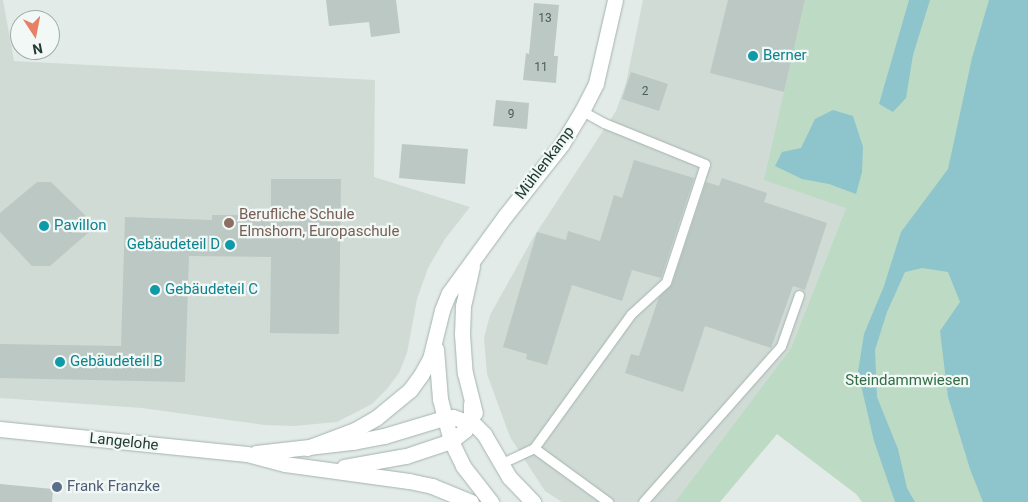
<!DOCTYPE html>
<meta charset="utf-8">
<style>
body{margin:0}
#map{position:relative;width:1028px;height:502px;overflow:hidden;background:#e2ebe7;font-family:Roboto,sans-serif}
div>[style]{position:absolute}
.built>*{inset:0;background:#d0dbd6}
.green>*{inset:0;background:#bddac4}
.water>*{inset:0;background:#8ec4cc}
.building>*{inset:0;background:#bbc8c3}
.roads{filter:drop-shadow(0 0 1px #a5b3ae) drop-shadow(0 0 1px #a5b3ae)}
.service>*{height:9px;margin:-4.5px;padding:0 4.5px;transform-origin:4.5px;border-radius:4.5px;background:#fff}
.tertiary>*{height:15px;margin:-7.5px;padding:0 7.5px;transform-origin:7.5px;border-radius:7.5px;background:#fff}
.dots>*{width:14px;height:14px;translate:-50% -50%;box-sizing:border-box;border:2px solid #f2f8f5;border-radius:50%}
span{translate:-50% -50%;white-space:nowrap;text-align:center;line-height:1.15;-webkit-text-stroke:4.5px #f2f8f5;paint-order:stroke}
.number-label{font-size:12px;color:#495e58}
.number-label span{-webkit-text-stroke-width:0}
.culture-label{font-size:15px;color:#0d838f}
.left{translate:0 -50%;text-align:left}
.right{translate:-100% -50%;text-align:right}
.street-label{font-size:15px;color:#233b34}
.education-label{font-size:15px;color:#785e54}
.park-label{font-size:15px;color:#316e47}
.service-label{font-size:15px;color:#4e5e75}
.north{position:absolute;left:10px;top:10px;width:50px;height:50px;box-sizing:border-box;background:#f2f8f5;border:1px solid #9faca8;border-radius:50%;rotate:169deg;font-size:14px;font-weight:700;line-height:20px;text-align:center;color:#233b34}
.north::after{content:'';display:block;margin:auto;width:18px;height:22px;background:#e78064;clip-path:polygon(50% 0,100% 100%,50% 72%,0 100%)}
</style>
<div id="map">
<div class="built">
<i style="clip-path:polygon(0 0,3px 0,14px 61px,375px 80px,374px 177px,470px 207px,445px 239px,428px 268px,417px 299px,407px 353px,399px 373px,387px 389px,372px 404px,337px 422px,294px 426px,265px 425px,142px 408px,0 398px)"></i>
<i style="clip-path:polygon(643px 0,805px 0,784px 92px,846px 208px,791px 348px,675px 502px,562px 502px,545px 491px,510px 437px,487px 374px,484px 338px,490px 315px,533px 238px,616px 111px,626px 83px)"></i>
</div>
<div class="green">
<i style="clip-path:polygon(805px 0,1028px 0,1028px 502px,862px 502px,856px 494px,777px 434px,720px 502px,675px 502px,791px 348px,846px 208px,764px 180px)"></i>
</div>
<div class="water">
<i style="clip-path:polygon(909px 0,930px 0,913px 55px,906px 98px,893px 112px,879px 104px)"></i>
<i style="clip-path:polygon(989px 0,1028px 0,1028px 502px,983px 502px,970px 469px,948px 397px,940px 331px,960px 302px,948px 272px,922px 268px,905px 272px,887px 312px,875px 350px,877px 397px,898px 449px,907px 488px,915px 502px,895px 502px,874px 441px,858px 372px,864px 334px,884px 286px,901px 232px,948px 169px,972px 58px)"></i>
<i style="clip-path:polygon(833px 110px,853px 116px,863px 147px,862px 172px,856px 194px,829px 184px,802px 179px,775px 166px,782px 152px,801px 148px,815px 119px)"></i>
</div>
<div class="building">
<i style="clip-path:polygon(326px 0,396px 0,400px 33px,371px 37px,369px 22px,329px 26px)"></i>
<i style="clip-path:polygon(728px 0,805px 0,784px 92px,710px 73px)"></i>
<i style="clip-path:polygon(534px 3px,559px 5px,554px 56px,558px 56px,556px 83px,523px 80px,526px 53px,529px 54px)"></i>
<i style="clip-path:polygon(631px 72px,668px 84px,659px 111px,622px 99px)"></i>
<i style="clip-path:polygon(496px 100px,529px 103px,527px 129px,493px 126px)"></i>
<i style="clip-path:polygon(402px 144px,468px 149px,465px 184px,399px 178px)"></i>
<i style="clip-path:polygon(634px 160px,694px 178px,661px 278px,632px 270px,622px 301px,572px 285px,547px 365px,526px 359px,527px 354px,503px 347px,537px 232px,566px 240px,568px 231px,600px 241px,614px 195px,622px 198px)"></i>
<i style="clip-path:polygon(722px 178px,767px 193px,764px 202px,827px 223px,805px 290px,793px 286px,771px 348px,705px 326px,683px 392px,625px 373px,631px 354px,639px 356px,659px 297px,672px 284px,706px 182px,719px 186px)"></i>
<i style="clip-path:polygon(271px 179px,341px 179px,339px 334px,270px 333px,271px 257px,189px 256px,185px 382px,0 378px,0 344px,121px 346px,125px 217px,212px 220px,212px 215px,271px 215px)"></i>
<i style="clip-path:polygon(37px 182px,51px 182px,89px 219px,89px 232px,50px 266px,32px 266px,0 232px,0 213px)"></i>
<i style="clip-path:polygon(0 484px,53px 489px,52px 502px,0 502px)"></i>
</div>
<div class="roads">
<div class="service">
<i style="left:534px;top:448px;width:165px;rotate:-54.1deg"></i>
<i style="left:631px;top:314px;width:47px;rotate:-42.4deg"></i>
<i style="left:666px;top:282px;width:124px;rotate:-71.7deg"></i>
<i style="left:705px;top:164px;width:109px;rotate:-157.9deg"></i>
<i style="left:604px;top:123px;width:25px;rotate:-151deg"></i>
<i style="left:500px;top:464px;width:38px;rotate:-25deg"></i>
<i style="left:534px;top:448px;width:92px;rotate:36.1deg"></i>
<i style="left:643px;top:502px;width:208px;rotate:-48.5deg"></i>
<i style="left:781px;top:346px;width:54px;rotate:-70.6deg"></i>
</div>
<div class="tertiary">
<i style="left:472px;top:266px;width:41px;rotate:102.7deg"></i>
<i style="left:463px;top:306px;width:28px;rotate:92deg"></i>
<i style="left:462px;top:334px;width:39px;rotate:86deg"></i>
<i style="left:465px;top:373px;width:41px;rotate:76deg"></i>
<i style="left:436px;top:349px;width:50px;rotate:85.4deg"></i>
<i style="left:440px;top:399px;width:43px;rotate:75.3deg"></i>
<i style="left:451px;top:441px;width:28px;rotate:64deg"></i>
<i style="left:463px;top:466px;width:46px;rotate:52.1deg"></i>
<i style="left:0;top:429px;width:248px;rotate:5.8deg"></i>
<i style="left:247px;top:454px;width:39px;rotate:15deg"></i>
<i style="left:285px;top:464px;width:125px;rotate:7.8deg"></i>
<i style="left:409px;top:481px;width:24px;rotate:12deg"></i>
<i style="left:432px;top:486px;width:42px;rotate:22.3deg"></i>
<i style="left:307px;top:448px;width:51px;rotate:-20.6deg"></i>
<i style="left:355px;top:430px;width:24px;rotate:-30deg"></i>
<i style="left:376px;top:418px;width:44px;rotate:-39.5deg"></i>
<i style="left:410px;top:390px;width:19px;rotate:-54deg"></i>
<i style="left:421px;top:375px;width:18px;rotate:-61deg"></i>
<i style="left:430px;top:359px;width:50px;rotate:-76.2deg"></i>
<i style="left:442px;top:310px;width:18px;rotate:-68deg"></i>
<i style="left:449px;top:293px;width:95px;rotate:-54deg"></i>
<i style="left:505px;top:216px;width:92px;rotate:-51.6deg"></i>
<i style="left:562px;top:144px;width:39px;rotate:-59deg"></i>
<i style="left:582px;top:111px;width:31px;rotate:-63deg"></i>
<i style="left:596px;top:83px;width:85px;rotate:-77.1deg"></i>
<i style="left:256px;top:453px;width:98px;rotate:-6.5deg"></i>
<i style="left:353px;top:442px;width:32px;rotate:-11deg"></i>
<i style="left:384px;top:436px;width:63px;rotate:-16.7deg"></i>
<i style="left:444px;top:418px;width:9px;rotate:-6deg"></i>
<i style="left:453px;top:417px;width:23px;rotate:20deg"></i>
<i style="left:475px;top:425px;width:13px;rotate:45deg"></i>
<i style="left:484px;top:434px;width:50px;rotate:59.8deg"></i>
<i style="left:509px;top:477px;width:35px;rotate:46deg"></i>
<i style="left:344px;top:467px;width:63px;rotate:-10.1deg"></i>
<i style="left:406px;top:456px;width:47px;rotate:-18.4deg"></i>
<i style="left:451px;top:441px;width:18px;rotate:-38deg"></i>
<i style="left:465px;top:430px;width:15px;rotate:-67deg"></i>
<i style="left:471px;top:416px;width:12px;rotate:-90deg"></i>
</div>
</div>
<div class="dots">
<i style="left:753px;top:56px;background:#0f9aa8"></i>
<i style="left:229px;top:223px;background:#8d6e63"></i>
<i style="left:44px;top:226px;background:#0f9aa8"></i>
<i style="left:230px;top:245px;background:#0f9aa8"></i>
<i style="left:155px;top:290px;background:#0f9aa8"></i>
<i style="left:60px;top:362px;background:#0f9aa8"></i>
<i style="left:57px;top:487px;background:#5c6f8a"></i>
</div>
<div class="number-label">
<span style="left:545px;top:19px">13</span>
<span style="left:541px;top:68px">11</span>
<span style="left:645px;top:92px">2</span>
<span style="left:511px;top:115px">9</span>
</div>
<div class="culture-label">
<span class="left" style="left:763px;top:56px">Berner</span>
<span class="left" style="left:54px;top:226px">Pavillon</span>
<span class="right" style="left:220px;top:245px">Gebäudeteil D</span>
<span class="left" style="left:165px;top:290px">Gebäudeteil C</span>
<span class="left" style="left:70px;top:362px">Gebäudeteil B</span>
</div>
<div class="street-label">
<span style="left:545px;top:163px;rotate:-53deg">Mühlenkamp</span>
<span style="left:124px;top:442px;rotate:6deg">Langelohe</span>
</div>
<div class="education-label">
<span class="left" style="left:239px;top:223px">Berufliche Schule<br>Elmshorn, Europaschule</span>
</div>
<div class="park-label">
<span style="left:907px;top:381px">Steindammwiesen</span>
</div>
<div class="service-label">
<span class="left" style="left:67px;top:487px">Frank Franzke</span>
</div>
<div class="north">N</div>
</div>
